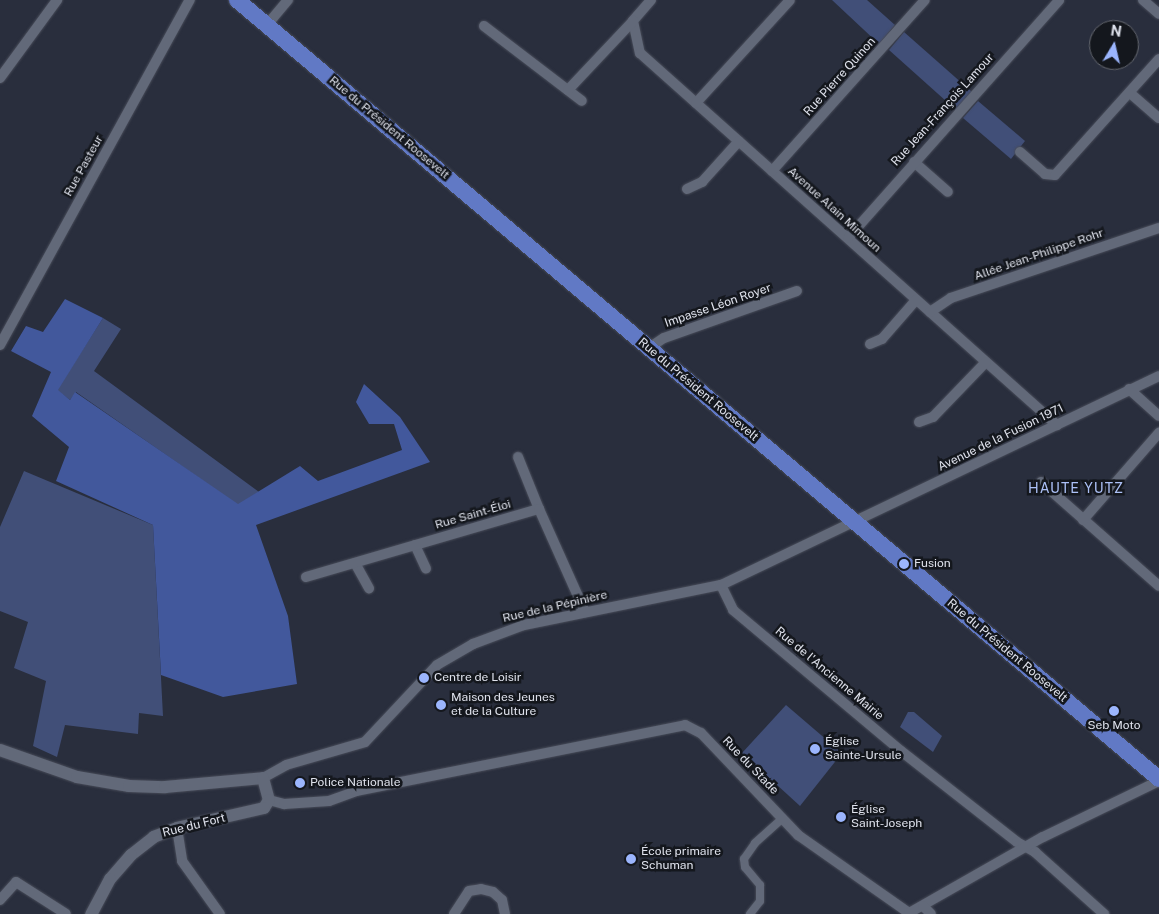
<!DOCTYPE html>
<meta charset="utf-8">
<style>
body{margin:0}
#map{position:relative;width:1159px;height:914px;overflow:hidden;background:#292e3d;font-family:"Public Sans",sans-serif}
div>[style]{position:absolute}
.green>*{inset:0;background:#414f78}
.forest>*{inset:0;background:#42589c}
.roads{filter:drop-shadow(0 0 1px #474b58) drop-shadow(0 0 1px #474b58)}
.pedestrian>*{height:8px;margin:-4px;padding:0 4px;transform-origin:4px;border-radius:4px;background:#626979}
.minor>*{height:10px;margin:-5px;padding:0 5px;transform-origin:5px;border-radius:5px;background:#626979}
.tertiary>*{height:12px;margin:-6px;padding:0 6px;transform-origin:6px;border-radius:6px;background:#626979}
.primary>*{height:16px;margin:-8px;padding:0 8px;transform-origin:8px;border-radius:8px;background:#6179c5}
.dots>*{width:14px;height:14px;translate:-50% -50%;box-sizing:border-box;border:2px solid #14171d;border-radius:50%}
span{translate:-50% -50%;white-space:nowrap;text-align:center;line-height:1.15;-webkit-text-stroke:5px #14171d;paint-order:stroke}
.street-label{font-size:12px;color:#dfe2ec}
.poi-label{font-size:12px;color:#dfe2ec}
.left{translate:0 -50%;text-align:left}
.neighbourhood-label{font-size:14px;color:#acc0f6;letter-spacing:1px}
.north{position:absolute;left:1089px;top:20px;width:50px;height:50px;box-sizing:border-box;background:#14171d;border:1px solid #656870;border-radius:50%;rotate:9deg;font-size:14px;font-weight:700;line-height:20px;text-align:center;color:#dfe2ec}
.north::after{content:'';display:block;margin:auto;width:18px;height:22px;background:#9bb5fd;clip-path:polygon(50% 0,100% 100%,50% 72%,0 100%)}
</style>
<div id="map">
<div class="green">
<i style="clip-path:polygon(832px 0,867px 0,895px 25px,879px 44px)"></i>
<i style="clip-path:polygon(904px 32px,972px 92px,956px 110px,889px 50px)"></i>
<i style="clip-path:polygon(978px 101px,1025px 141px,1011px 159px,963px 118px)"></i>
<i style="clip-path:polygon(103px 318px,121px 329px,94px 371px,259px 492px,238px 505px,76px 392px,70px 400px,57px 390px)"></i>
<i style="clip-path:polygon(24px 471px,153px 525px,163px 716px,139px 713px,138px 734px,65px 725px,57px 757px,33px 746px,46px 681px,14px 668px,28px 622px,0 611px,0 527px)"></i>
<i style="clip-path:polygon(786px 705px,842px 753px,800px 806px,742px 753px)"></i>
<i style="clip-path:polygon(908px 712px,914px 712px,942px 736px,933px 752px,900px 727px)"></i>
</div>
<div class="forest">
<i style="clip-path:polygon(65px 299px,103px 318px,58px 390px,70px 400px,75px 392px,238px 504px,300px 466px,318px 481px,402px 450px,394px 424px,369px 424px,356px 402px,364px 384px,400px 417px,430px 462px,256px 525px,288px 616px,297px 684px,223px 697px,161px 675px,153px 525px,56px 481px,69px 447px,32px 416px,51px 372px,11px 351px,26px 326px,43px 332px)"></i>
</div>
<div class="roads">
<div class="pedestrian">
<i style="left:750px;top:914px;width:16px;rotate:-52deg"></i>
<i style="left:760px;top:901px;width:16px;rotate:-90deg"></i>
<i style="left:760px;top:885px;width:23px;rotate:-130deg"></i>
<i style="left:745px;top:867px;width:8px;rotate:-97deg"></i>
<i style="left:744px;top:859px;width:19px;rotate:-55deg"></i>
<i style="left:755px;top:843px;width:36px;rotate:-42deg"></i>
</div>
<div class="minor">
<i style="left:651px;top:0;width:28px;rotate:131deg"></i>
<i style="left:633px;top:21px;width:33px;rotate:78deg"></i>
<i style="left:640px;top:53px;width:559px;rotate:41.74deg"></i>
<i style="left:1143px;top:0;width:21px;rotate:41deg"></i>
<i style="left:267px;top:25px;width:33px;rotate:-50deg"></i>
<i style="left:484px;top:26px;width:123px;rotate:37.4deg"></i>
<i style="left:0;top:78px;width:97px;rotate:-53.8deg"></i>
<i style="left:568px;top:90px;width:95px;rotate:-46.7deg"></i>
<i style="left:1130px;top:93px;width:38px;rotate:41deg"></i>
<i style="left:696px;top:103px;width:139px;rotate:-47.6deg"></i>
<i style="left:1020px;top:152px;width:33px;rotate:41deg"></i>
<i style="left:1045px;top:174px;width:10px;rotate:6deg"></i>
<i style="left:1055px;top:175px;width:156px;rotate:-48.1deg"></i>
<i style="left:914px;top:162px;width:45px;rotate:41.4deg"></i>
<i style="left:772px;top:171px;width:229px;rotate:-48.2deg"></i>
<i style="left:687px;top:189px;width:17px;rotate:-25deg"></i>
<i style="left:702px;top:182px;width:55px;rotate:-47.9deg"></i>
<i style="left:848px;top:238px;width:318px;rotate:-48.4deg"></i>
<i style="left:930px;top:312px;width:25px;rotate:-34deg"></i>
<i style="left:951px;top:298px;width:219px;rotate:-18.6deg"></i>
<i style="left:870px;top:344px;width:13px;rotate:-23deg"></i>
<i style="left:882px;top:339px;width:52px;rotate:-48.9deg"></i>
<i style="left:0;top:345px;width:394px;rotate:-61.2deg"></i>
<i style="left:649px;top:348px;width:18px;rotate:-34deg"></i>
<i style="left:664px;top:338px;width:141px;rotate:-19.5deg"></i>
<i style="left:1129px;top:389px;width:40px;rotate:42deg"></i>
<i style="left:919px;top:422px;width:15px;rotate:-20deg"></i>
<i style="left:933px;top:417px;width:76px;rotate:-46.1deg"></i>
<i style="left:518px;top:457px;width:56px;rotate:68deg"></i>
<i style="left:1041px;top:482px;width:157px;rotate:41.4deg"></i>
<i style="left:1083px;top:520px;width:116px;rotate:-48.9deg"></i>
<i style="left:415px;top:545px;width:26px;rotate:65deg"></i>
<i style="left:355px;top:563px;width:29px;rotate:61deg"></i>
<i style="left:306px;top:577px;width:243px;rotate:-16.3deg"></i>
<i style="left:539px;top:509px;width:113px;rotate:65.9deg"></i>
<i style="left:721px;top:585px;width:28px;rotate:64deg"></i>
<i style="left:733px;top:610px;width:219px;rotate:40deg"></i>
<i style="left:901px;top:751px;width:147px;rotate:38.1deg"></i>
<i style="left:1017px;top:842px;width:21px;rotate:29deg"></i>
<i style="left:1035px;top:852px;width:93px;rotate:41.9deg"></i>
<i style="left:263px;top:778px;width:26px;rotate:-29deg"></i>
<i style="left:286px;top:765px;width:82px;rotate:-16.2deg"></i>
<i style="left:365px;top:742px;width:105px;rotate:-46.9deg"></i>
<i style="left:437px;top:665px;width:42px;rotate:-30.3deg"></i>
<i style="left:473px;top:644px;width:54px;rotate:-20.4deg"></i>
<i style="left:524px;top:625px;width:201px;rotate:-11.5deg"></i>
<i style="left:721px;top:585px;width:485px;rotate:-25.5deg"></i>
<i style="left:269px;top:800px;width:16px;rotate:15deg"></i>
<i style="left:284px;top:804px;width:45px;rotate:-3.8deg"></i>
<i style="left:329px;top:801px;width:29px;rotate:-20deg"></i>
<i style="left:356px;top:791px;width:336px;rotate:-11.3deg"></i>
<i style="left:685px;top:725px;width:18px;rotate:27deg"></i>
<i style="left:701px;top:733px;width:141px;rotate:46.4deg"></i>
<i style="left:798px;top:835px;width:136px;rotate:35.1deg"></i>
<i style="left:909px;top:913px;width:154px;rotate:-29.6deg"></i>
<i style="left:1043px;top:837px;width:129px;rotate:-25.8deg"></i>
<i style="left:177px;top:828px;width:33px;rotate:81deg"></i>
<i style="left:182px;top:861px;width:65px;rotate:54.4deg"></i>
<i style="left:0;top:900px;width:24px;rotate:-48deg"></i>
<i style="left:16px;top:882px;width:59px;rotate:32.6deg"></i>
<i style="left:923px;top:906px;width:11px;rotate:45deg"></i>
<i style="left:454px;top:914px;width:27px;rotate:-57deg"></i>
<i style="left:469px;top:891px;width:12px;rotate:-9deg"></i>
<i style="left:481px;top:889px;width:12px;rotate:14deg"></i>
<i style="left:493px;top:892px;width:12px;rotate:42deg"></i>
<i style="left:502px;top:900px;width:14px;rotate:78deg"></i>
</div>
<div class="tertiary">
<i style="left:0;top:750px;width:82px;rotate:19.3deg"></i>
<i style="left:77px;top:777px;width:53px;rotate:9.8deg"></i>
<i style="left:129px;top:786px;width:36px;rotate:2deg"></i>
<i style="left:165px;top:787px;width:98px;rotate:-5.2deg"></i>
<i style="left:263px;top:778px;width:23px;rotate:75deg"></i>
<i style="left:269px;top:800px;width:9px;rotate:122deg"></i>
<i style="left:264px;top:808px;width:89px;rotate:167.1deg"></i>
<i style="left:177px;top:828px;width:25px;rotate:159deg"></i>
<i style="left:154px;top:837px;width:29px;rotate:142deg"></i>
<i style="left:131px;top:855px;width:32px;rotate:131deg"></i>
<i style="left:110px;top:879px;width:40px;rotate:118deg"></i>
</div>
<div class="primary">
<i style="left:237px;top:0;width:1207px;rotate:40.19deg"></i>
</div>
</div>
<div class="dots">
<i style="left:904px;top:564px;background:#9bb5fd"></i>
<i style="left:424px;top:678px;background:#9bb5fd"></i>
<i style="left:441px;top:705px;background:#9bb5fd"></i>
<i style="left:1114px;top:711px;background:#9bb5fd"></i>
<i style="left:815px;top:749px;background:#9bb5fd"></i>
<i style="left:300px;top:783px;background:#9bb5fd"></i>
<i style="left:841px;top:817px;background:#9bb5fd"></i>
<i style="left:631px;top:859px;background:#9bb5fd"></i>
</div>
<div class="street-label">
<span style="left:840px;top:77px;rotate:-48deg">Rue Pierre Quinon</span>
<span style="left:943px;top:110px;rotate:-48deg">Rue Jean-François Lamour</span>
<span style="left:389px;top:128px;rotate:40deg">Rue du Président Roosevelt</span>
<span style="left:84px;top:166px;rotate:-61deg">Rue Pasteur</span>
<span style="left:834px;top:210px;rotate:42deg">Avenue Alain Mimoun</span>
<span style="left:1039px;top:255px;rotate:-19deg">Allée Jean-Philippe Rohr</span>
<span style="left:718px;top:306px;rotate:-19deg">Impasse Léon Royer</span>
<span style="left:698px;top:390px;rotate:40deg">Rue du Président Roosevelt</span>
<span style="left:1001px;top:438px;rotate:-26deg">Avenue de la Fusion 1971</span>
<span style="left:473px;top:515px;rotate:-16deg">Rue Saint-Éloi</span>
<span style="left:555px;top:607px;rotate:-13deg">Rue de la Pépinière</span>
<span style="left:1007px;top:651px;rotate:40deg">Rue du Président Roosevelt</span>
<span style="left:829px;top:674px;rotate:40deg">Rue de l'Ancienne Mairie</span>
<span style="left:750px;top:766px;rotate:46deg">Rue du Stade</span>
<span style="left:194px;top:826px;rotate:-14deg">Rue du Fort</span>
</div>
<div class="poi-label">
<span class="left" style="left:914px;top:564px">Fusion</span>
<span class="left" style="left:434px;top:678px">Centre de Loisir</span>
<span class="left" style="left:451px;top:705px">Maison des Jeunes<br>et de la Culture</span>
<span style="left:1114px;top:726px">Seb Moto</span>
<span class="left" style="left:825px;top:749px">Église<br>Sainte-Ursule</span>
<span class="left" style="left:310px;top:783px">Police Nationale</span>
<span class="left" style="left:851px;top:817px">Église<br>Saint-Joseph</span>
<span class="left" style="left:641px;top:859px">École primaire<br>Schuman</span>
</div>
<div class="neighbourhood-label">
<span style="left:1076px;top:488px">HAUTE YUTZ</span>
</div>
<div class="north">N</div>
</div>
